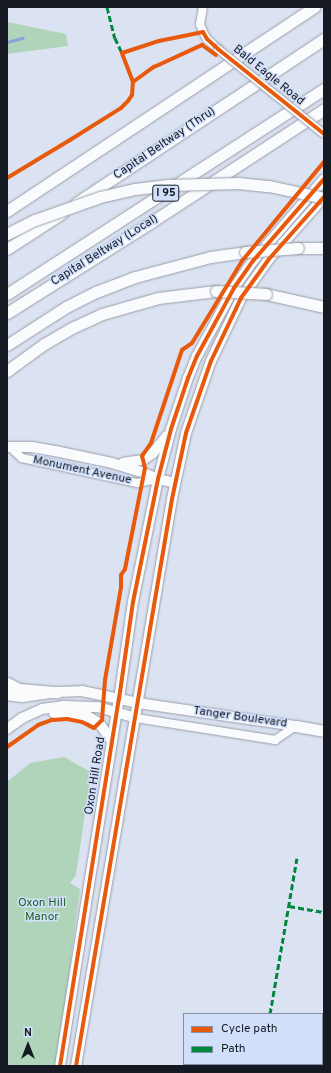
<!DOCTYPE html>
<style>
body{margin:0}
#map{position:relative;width:331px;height:1073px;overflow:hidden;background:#dbe2f1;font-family:Overpass,sans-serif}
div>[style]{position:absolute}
.green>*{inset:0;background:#b0d4b9}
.stream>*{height:2.5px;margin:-1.25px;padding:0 1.25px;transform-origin:1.25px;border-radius:1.25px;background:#88a2db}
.roads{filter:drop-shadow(0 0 1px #999eaa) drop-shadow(0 0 1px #999eaa)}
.minor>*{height:8px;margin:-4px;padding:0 4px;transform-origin:4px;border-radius:4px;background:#fafbfd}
.major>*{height:10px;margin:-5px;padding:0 5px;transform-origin:5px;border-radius:5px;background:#fafbfd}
.highway>*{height:11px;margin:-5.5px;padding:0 5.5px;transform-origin:5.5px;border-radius:5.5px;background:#fafbfd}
.bridges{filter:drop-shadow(0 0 1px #999eaa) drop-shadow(0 0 1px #999eaa)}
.minor-bridge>*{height:8px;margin:-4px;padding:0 4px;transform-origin:4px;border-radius:4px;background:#fafbfd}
.highway-bridge>*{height:11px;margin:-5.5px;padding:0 5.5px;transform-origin:5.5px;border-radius:5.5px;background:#fafbfd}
.quiet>*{height:3px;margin-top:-1.5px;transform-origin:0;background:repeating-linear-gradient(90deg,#00873e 0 6px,transparent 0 9px)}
.cycleway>*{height:4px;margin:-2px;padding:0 2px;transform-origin:2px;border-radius:2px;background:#e8590c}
span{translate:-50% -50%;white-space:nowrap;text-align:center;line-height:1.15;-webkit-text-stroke:3px #d1dffb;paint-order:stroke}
.shield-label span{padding:1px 3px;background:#d1dffb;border:1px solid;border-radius:3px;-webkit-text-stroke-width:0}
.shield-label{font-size:11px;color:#141922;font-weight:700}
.street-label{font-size:12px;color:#141922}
.park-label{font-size:12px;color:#1c6221}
.frame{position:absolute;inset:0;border:8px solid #141922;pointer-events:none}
.legend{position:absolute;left:183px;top:1013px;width:140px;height:52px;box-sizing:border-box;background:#d1dffb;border:1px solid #8590a4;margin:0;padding:5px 7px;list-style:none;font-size:12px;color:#141922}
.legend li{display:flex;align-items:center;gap:8px;height:20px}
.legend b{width:20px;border:1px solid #8590a4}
.north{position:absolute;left:8px;top:1025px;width:40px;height:40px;-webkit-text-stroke:3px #d1dffb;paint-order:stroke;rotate:0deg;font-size:11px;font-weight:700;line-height:16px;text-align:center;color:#141922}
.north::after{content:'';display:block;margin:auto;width:14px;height:18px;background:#141922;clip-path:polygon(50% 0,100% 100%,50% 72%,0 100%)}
</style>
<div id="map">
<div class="green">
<i style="clip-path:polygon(7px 22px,66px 34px,68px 46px,7px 54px)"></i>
<i style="clip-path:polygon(64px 757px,91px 772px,76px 875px,70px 883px,80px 889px,57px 1066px,7px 1066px,7px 782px,30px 763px)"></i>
</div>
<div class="stream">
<i style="left:7px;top:42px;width:16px;rotate:-15deg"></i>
</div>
<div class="roads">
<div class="minor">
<i style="left:203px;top:7px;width:17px;rotate:100deg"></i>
<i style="left:200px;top:24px;width:9px;rotate:69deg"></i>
<i style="left:203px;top:32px;width:8px;rotate:60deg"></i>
<i style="left:207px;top:39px;width:15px;rotate:42deg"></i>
<i style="left:10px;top:447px;width:16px;rotate:43deg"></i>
<i style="left:22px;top:458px;width:118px;rotate:12.3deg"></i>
<i style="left:137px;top:483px;width:21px;rotate:-11deg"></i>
<i style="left:136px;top:718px;width:141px;rotate:9deg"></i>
<i style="left:275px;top:740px;width:25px;rotate:-34deg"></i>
</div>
<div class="major">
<i style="left:7px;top:447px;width:25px"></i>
<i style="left:32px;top:447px;width:23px;rotate:10deg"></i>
<i style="left:55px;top:451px;width:58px;rotate:11.9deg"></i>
<i style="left:112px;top:463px;width:28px;rotate:17deg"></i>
<i style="left:139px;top:471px;width:21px;rotate:23deg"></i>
<i style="left:158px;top:479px;width:17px;rotate:13deg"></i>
<i style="left:123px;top:463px;width:20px;rotate:-9deg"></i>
<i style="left:143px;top:460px;width:12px;rotate:-35deg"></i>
<i style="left:153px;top:453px;width:22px;rotate:-51deg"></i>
<i style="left:7px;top:695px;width:15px;rotate:8deg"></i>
<i style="left:22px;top:697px;width:35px;rotate:-8deg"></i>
<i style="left:57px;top:692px;width:25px;rotate:-2deg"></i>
<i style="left:82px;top:691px;width:57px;rotate:12.1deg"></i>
<i style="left:138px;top:703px;width:160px;rotate:8.3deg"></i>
<i style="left:54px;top:713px;width:12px"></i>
<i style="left:66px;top:713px;width:23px;rotate:10deg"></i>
<i style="left:89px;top:717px;width:12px;rotate:31deg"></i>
<i style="left:99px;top:723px;width:22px;rotate:54deg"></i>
<i style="left:7px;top:729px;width:19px;rotate:-36deg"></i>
<i style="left:22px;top:718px;width:22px;rotate:-24deg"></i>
<i style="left:42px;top:709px;width:21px;rotate:-8deg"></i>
<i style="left:63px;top:706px;width:35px;rotate:2deg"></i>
<i style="left:98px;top:707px;width:40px;rotate:16deg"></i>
<i style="left:60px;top:1066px;width:372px;rotate:-80.9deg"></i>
<i style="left:119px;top:699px;width:98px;rotate:-81.8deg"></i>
<i style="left:133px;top:602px;width:126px;rotate:-78.5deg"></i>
<i style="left:158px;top:479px;width:52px;rotate:-75.4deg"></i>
<i style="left:171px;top:429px;width:54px;rotate:-71.6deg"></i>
<i style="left:188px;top:378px;width:24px;rotate:-68deg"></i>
<i style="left:197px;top:356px;width:77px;rotate:-61.4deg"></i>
<i style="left:234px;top:288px;width:33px;rotate:-55deg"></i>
<i style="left:253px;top:261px;width:108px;rotate:-49.1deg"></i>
<i style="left:76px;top:1066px;width:575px;rotate:-80.39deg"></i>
<i style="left:172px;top:499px;width:67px;rotate:-78deg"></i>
<i style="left:186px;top:433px;width:76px;rotate:-70.9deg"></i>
<i style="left:211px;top:361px;width:70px;rotate:-64.5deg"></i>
<i style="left:241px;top:298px;width:48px;rotate:-54.3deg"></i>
<i style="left:269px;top:259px;width:83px;rotate:-48.4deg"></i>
</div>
<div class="highway">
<i style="left:76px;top:203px;width:297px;rotate:-33.5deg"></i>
<i style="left:7px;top:211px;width:369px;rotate:-33.6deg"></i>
<i style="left:298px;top:248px;width:26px"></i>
<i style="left:7px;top:249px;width:66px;rotate:-33.2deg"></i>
<i style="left:7px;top:294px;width:378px;rotate:-32.9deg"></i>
<i style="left:266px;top:294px;width:59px;rotate:12.6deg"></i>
<i style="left:7px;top:313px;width:173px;rotate:-32.2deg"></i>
<i style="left:153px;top:221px;width:204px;rotate:-33.2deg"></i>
<i style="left:7px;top:345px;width:70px;rotate:-32.8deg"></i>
<i style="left:66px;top:307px;width:34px;rotate:-27deg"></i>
<i style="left:96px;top:292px;width:42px;rotate:-21deg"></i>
<i style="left:135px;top:277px;width:78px;rotate:-14.9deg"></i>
<i style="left:210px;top:257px;width:35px;rotate:-8deg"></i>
<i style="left:7px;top:371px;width:46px;rotate:-36.1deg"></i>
<i style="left:44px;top:344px;width:34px;rotate:-30deg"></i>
<i style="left:74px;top:327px;width:31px;rotate:-25deg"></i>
<i style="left:102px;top:314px;width:58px;rotate:-15.9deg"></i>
<i style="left:158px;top:298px;width:58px;rotate:-6.9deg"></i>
<i style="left:7px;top:683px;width:13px;rotate:27deg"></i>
<i style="left:19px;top:689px;width:38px;rotate:5deg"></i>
<i style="left:296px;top:726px;width:28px;rotate:10deg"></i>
</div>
</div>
<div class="bridges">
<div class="minor-bridge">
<i style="left:218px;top:49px;width:134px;rotate:38.7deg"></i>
</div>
<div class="highway-bridge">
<i style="left:7px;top:234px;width:31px;rotate:-27deg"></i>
<i style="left:35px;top:220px;width:69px;rotate:-19.5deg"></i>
<i style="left:100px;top:197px;width:36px;rotate:-13deg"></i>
<i style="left:135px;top:189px;width:35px;rotate:-7deg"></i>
<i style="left:170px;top:185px;width:68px;rotate:-1.7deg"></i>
<i style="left:238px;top:183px;width:31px;rotate:6deg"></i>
<i style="left:269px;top:186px;width:56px;rotate:12.3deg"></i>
<i style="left:245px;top:252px;width:53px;rotate:-4.3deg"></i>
<i style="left:216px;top:291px;width:50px;rotate:3.4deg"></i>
</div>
</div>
<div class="quiet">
<i style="left:107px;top:7px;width:32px;rotate:76deg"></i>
<i style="left:115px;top:38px;width:17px;rotate:65deg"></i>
<i style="left:289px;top:906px;width:36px;rotate:10deg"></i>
<i style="left:270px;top:1014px;width:158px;rotate:-80.2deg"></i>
<i style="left:322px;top:1051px;width:2px"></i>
<i style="left:275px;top:1066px;width:2px;rotate:-90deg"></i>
</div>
<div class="cycleway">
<i style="left:133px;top:82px;width:26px;rotate:-36deg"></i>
<i style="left:154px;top:67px;width:53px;rotate:-24.6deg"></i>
<i style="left:202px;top:45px;width:17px;rotate:36deg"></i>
<i style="left:7px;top:178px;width:74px;rotate:-31.1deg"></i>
<i style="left:70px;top:140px;width:60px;rotate:-32.1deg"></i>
<i style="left:121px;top:108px;width:10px;rotate:-45deg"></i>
<i style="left:128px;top:101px;width:7px;rotate:-56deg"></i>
<i style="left:132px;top:95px;width:13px;rotate:-86deg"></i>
<i style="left:133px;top:82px;width:31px;rotate:-111deg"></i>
<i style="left:122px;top:53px;width:39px;rotate:-18deg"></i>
<i style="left:159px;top:41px;width:45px;rotate:-11.6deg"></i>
<i style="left:203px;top:32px;width:8px;rotate:60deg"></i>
<i style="left:207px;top:39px;width:15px;rotate:42deg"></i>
<i style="left:218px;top:49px;width:136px;rotate:38.7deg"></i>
<i style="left:7px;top:747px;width:38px;rotate:-35deg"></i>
<i style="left:38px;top:725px;width:15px;rotate:-20deg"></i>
<i style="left:52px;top:720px;width:15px;rotate:-4deg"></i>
<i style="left:67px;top:719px;width:15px;rotate:11deg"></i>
<i style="left:82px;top:722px;width:13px;rotate:27deg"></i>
<i style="left:94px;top:728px;width:11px;rotate:-45deg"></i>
<i style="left:102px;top:720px;width:40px;rotate:-85.7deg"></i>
<i style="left:105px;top:680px;width:94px;rotate:-80.2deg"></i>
<i style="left:121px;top:587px;width:12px;rotate:-90deg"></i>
<i style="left:121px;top:575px;width:7px;rotate:-56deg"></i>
<i style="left:125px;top:569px;width:103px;rotate:-78.8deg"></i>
<i style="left:145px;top:468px;width:12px;rotate:-104deg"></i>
<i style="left:142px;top:456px;width:16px;rotate:-55deg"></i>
<i style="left:151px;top:443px;width:98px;rotate:-71.6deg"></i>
<i style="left:182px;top:350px;width:12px;rotate:-35deg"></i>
<i style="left:192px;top:343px;width:96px;rotate:-58.6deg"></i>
<i style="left:242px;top:261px;width:129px;rotate:-50.4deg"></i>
<i style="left:60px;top:1066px;width:372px;rotate:-80.9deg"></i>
<i style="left:119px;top:699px;width:98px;rotate:-81.8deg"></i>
<i style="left:133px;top:602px;width:126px;rotate:-78.5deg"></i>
<i style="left:158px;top:479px;width:52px;rotate:-75.4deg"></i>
<i style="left:171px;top:429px;width:54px;rotate:-71.6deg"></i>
<i style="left:188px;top:378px;width:24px;rotate:-68deg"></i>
<i style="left:197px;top:356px;width:77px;rotate:-61.4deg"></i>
<i style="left:234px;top:288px;width:33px;rotate:-55deg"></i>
<i style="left:253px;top:261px;width:108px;rotate:-49.1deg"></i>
<i style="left:76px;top:1066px;width:575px;rotate:-80.39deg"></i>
<i style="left:172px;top:499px;width:67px;rotate:-78deg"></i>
<i style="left:186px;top:433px;width:76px;rotate:-70.9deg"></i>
<i style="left:211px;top:361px;width:70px;rotate:-64.5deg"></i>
<i style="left:241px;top:298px;width:48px;rotate:-54.3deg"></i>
<i style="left:269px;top:259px;width:83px;rotate:-48.4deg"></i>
</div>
<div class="shield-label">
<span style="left:166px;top:193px">I 95</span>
</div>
<div class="street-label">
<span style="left:268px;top:76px;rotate:39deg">Bald Eagle Road</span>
<span style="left:165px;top:144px;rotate:-34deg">Capital Beltway (Thru)</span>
<span style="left:105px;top:251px;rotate:-32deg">Capital Beltway (Local)</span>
<span style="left:82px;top:471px;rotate:12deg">Monument Avenue</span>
<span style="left:240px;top:718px;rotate:8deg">Tanger Boulevard</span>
<span style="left:96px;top:776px;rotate:-81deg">Oxon Hill Road</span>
</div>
<div class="park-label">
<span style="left:42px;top:911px">Oxon Hill<br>Manor</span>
</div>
<div class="frame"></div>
<ul class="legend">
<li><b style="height:5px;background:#e8590c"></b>Cycle path</li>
<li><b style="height:5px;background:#00873e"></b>Path</li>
</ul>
<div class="north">N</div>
</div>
